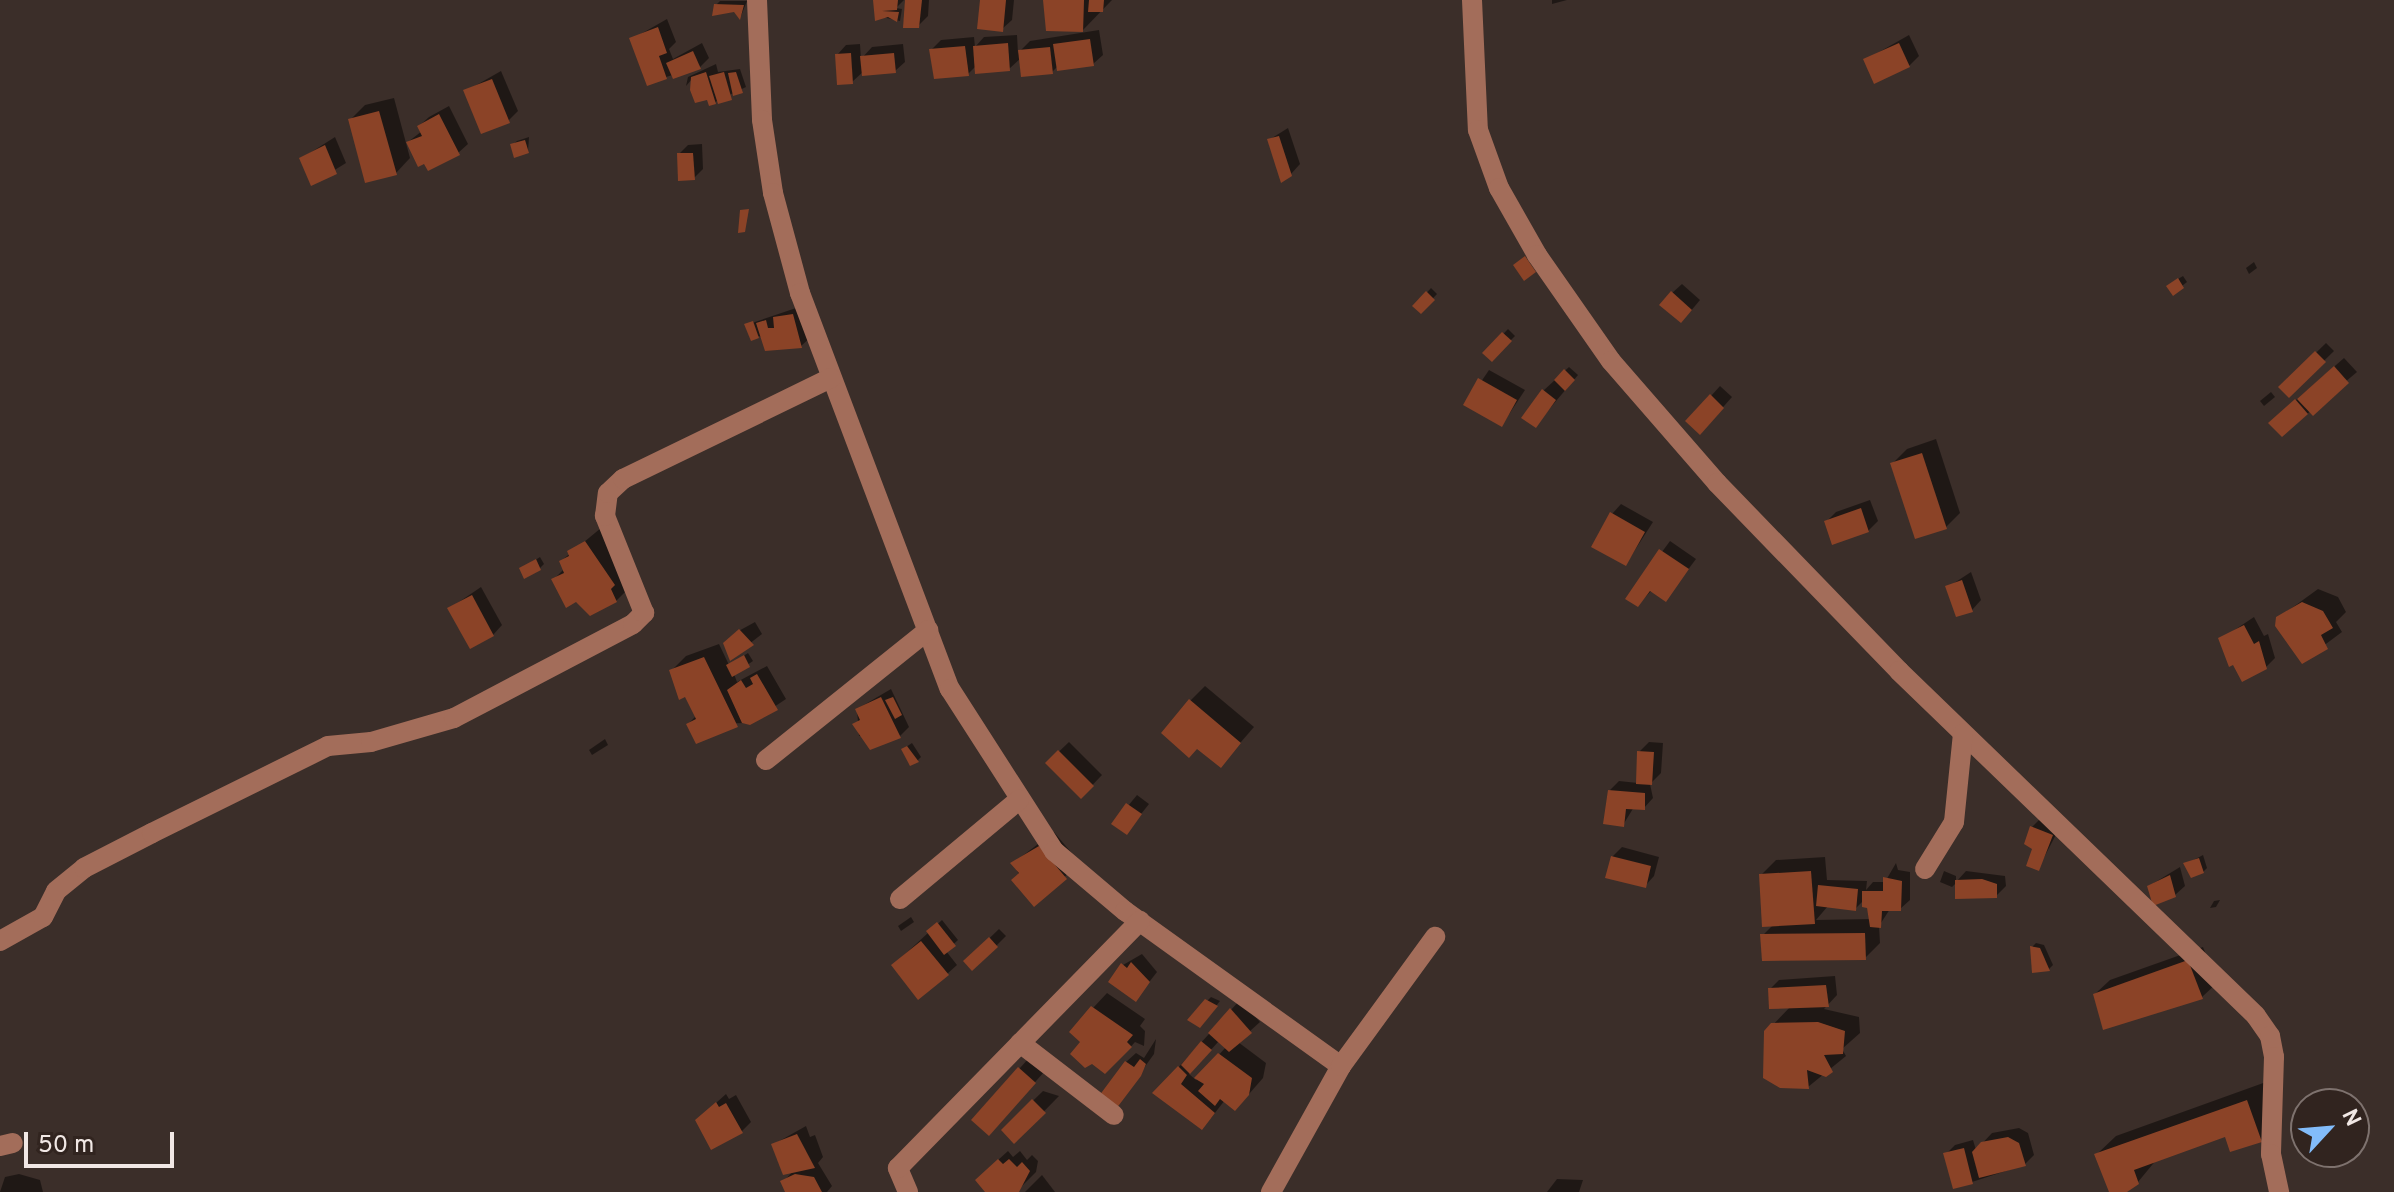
<!DOCTYPE html>
<style>
body{margin:0}
#map{position:relative;width:2394px;height:1192px;overflow:hidden;background:#3b2e29;font-family:Overpass,sans-serif}
div>[style]{position:absolute}
.shadow>*{inset:0;background:#0007}
.building>*{inset:0;background:#8b4327}
.minor>*{height:20px;margin:-10px;padding:0 10px;transform-origin:10px;border-radius:10px;background:#a36d5a}
span{translate:-50% -50%;white-space:nowrap;text-align:center;line-height:1.15;-webkit-text-stroke:6px #31241f;paint-order:stroke}
.north{position:absolute;left:2290px;top:1088px;width:80px;height:80px;box-sizing:border-box;background:#31241f;border:2px solid #7e726e;border-radius:50%;rotate:64deg;font-size:22px;font-weight:700;line-height:32px;text-align:center;color:#f1e8e5}
.north::after{content:'';display:block;margin:auto;width:28px;height:36px;background:#82bcfa;clip-path:polygon(50% 0,100% 100%,50% 72%,0 100%)}
.scale{position:absolute;left:24px;top:1132px;width:150px;height:36px;box-sizing:border-box;border:4px solid #f1e8e5;border-top:0;padding-left:10px;font-size:24px;line-height:28px;white-space:nowrap;color:#f1e8e5;-webkit-text-stroke:6px #31241f;paint-order:stroke}
</style>
<div id="map">
<div class="shadow">
<i style="clip-path:polygon(875px 0,904px 0,896px 8px,902px 9px,900px 21px,878px 16px)"></i>
<i style="clip-path:polygon(907px 0,929px 0,928px 16px,918px 26px)"></i>
<i style="clip-path:polygon(982px 0,1014px 0,1012px 20px,1002px 29px)"></i>
<i style="clip-path:polygon(1046px 0,1112px 0,1082px 31px)"></i>
<i style="clip-path:polygon(1552px 0,1567px 0,1552px 4px)"></i>
<i style="clip-path:polygon(720px 1px,747px 1px,741px 16px,740px 11px,716px 5px)"></i>
<i style="clip-path:polygon(667px 19px,676px 42px,669px 49px,673px 59px,702px 43px,709px 58px,700px 67px,666px 77px,632px 39px)"></i>
<i style="clip-path:polygon(1099px 30px,1103px 55px,1093px 64px,1058px 66px,1052px 72px,1021px 58px,1009px 69px,976px 66px,968px 74px,932px 49px,941px 40px,974px 37px,975px 47px,984px 37px,1017px 35px,1018px 53px,1030px 41px)"></i>
<i style="clip-path:polygon(1909px 35px,1919px 56px,1909px 66px,1865px 60px)"></i>
<i style="clip-path:polygon(860px 44px,861px 59px,872px 47px,903px 44px,905px 62px,895px 71px,864px 71px,852px 82px,837px 55px,846px 45px)"></i>
<i style="clip-path:polygon(716px 64px,718px 72px,740px 69px,746px 87px,715px 102px,693px 78px,686px 86px,688px 77px)"></i>
<i style="clip-path:polygon(501px 71px,518px 111px,508px 121px,466px 91px)"></i>
<i style="clip-path:polygon(394px 98px,410px 158px,396px 173px,350px 120px,365px 105px)"></i>
<i style="clip-path:polygon(449px 106px,468px 144px,458px 153px,425px 162px,408px 142px,422px 131px,419px 126px,429px 117px)"></i>
<i style="clip-path:polygon(1288px 128px,1300px 164px,1291px 174px,1269px 140px)"></i>
<i style="clip-path:polygon(335px 137px,346px 163px,312px 184px,302px 158px)"></i>
<i style="clip-path:polygon(529px 137px,528px 152px,512px 145px,517px 141px)"></i>
<i style="clip-path:polygon(702px 144px,703px 169px,694px 178px,679px 154px,688px 145px)"></i>
<i style="clip-path:polygon(2254px 262px,2257px 268px,2249px 274px,2246px 268px)"></i>
<i style="clip-path:polygon(2183px 276px,2187px 282px,2173px 293px,2173px 282px)"></i>
<i style="clip-path:polygon(1682px 284px,1700px 300px,1690px 312px,1672px 293px)"></i>
<i style="clip-path:polygon(1431px 288px,1437px 294px,1421px 311px,1415px 306px)"></i>
<i style="clip-path:polygon(802px 306px,811px 337px,801px 346px,758px 336px,746px 325px)"></i>
<i style="clip-path:polygon(1508px 329px,1515px 336px,1492px 359px,1485px 353px)"></i>
<i style="clip-path:polygon(2326px 343px,2334px 351px,2289px 395px,2281px 387px)"></i>
<i style="clip-path:polygon(2344px 358px,2357px 372px,2282px 435px,2280px 414px)"></i>
<i style="clip-path:polygon(1569px 367px,1578px 375px,1535px 426px,1543px 391px)"></i>
<i style="clip-path:polygon(1489px 370px,1525px 390px,1502px 425px,1466px 404px)"></i>
<i style="clip-path:polygon(1720px 386px,1732px 397px,1709px 423px,1711px 396px)"></i>
<i style="clip-path:polygon(2271px 392px,2275px 397px,2264px 406px,2260px 401px)"></i>
<i style="clip-path:polygon(1936px 439px,1960px 513px,1946px 527px,1892px 464px,1907px 449px)"></i>
<i style="clip-path:polygon(1870px 500px,1878px 521px,1868px 531px,1826px 522px,1836px 512px)"></i>
<i style="clip-path:polygon(1621px 504px,1653px 522px,1626px 564px,1612px 514px)"></i>
<i style="clip-path:polygon(601px 528px,631px 586px,616px 601px,553px 580px,565px 568px,561px 561px)"></i>
<i style="clip-path:polygon(1670px 541px,1696px 559px,1666px 599px,1652px 590px,1638px 605px,1628px 598px)"></i>
<i style="clip-path:polygon(540px 557px,544px 564px,540px 568px,521px 569px)"></i>
<i style="clip-path:polygon(1971px 572px,1981px 600px,1972px 610px,1948px 587px)"></i>
<i style="clip-path:polygon(481px 587px,502px 625px,493px 635px,450px 608px)"></i>
<i style="clip-path:polygon(2318px 589px,2338px 597px,2346px 612px,2336px 622px,2342px 632px,2303px 661px,2278px 618px)"></i>
<i style="clip-path:polygon(2254px 617px,2264px 636px,2268px 634px,2275px 658px,2266px 667px,2221px 639px)"></i>
<i style="clip-path:polygon(755px 622px,762px 634px,731px 658px,735px 633px)"></i>
<i style="clip-path:polygon(719px 644px,729px 665px,748px 653px,753px 661px,734px 674px,737px 682px,767px 666px,786px 699px,750px 723px,688px 724px,696px 716px,672px 670px,686px 656px)"></i>
<i style="clip-path:polygon(1205px 686px,1254px 727px,1221px 765px,1190px 701px)"></i>
<i style="clip-path:polygon(891px 689px,909px 727px,900px 736px,859px 736px,857px 709px)"></i>
<i style="clip-path:polygon(605px 739px,608px 745px,592px 755px,589px 750px)"></i>
<i style="clip-path:polygon(1069px 742px,1102px 775px,1081px 797px,1047px 763px)"></i>
<i style="clip-path:polygon(1649px 742px,1663px 743px,1661px 773px,1650px 784px,1653px 798px,1644px 808px,1634px 807px,1623px 825px,1610px 790px,1619px 781px,1638px 783px,1639px 752px)"></i>
<i style="clip-path:polygon(912px 743px,921px 757px,917px 761px,903px 749px)"></i>
<i style="clip-path:polygon(1137px 795px,1149px 804px,1126px 833px,1114px 823px)"></i>
<i style="clip-path:polygon(2041px 818px,2061px 825px,2038px 869px,2032px 827px)"></i>
<i style="clip-path:polygon(1054px 832px,1080px 863px,1034px 904px,1013px 863px)"></i>
<i style="clip-path:polygon(1622px 847px,1659px 857px,1654px 876px,1645px 886px,1612px 857px)"></i>
<i style="clip-path:polygon(2203px 855px,2207px 868px,2203px 872px,2186px 864px)"></i>
<i style="clip-path:polygon(evenodd,1825px 857px,1827px 880px,1867px 881px,1866px 890px,1873px 882px,1885px 882px,1896px 863px,1898px 870px,1910px 872px,1910px 900px,1900px 909px,1890px 909px,1879px 926px,1880px 943px,1865px 958px,1763px 935px,1773px 925px,1761px 875px,1776px 860px,1825px 857px,1864px 900px,1871px 919px,1816px 920px,1828px 906px,1855px 909px,1864px 900px)"></i>
<i style="clip-path:polygon(2180px 867px,2185px 886px,2175px 895px,2149px 886px)"></i>
<i style="clip-path:polygon(1944px 871px,1956px 876px,1956px 882px,1966px 871px,2005px 876px,2006px 886px,1996px 896px,1957px 882px,1952px 887px,1940px 882px)"></i>
<i style="clip-path:polygon(2220px 900px,2216px 907px,2210px 908px,2214px 901px)"></i>
<i style="clip-path:polygon(911px 917px,914px 922px,901px 931px,898px 926px)"></i>
<i style="clip-path:polygon(942px 920px,958px 940px,946px 951px,957px 965px,947px 974px,903px 956px)"></i>
<i style="clip-path:polygon(999px 929px,1006px 936px,996px 946px,975px 952px)"></i>
<i style="clip-path:polygon(2036px 943px,2044px 945px,2053px 965px,2049px 969px,2032px 947px)"></i>
<i style="clip-path:polygon(2203px 947px,2217px 983px,2202px 997px,2095px 994px,2110px 980px)"></i>
<i style="clip-path:polygon(1142px 954px,1157px 972px,1136px 999px,1123px 965px)"></i>
<i style="clip-path:polygon(1835px 976px,1837px 995px,1824px 1009px,1859px 1017px,1860px 1033px,1842px 1049px,1846px 1056px,1808px 1087px,1766px 1032px,1791px 1006px,1770px 989px,1779px 980px)"></i>
<i style="clip-path:polygon(1107px 993px,1145px 1019px,1140px 1026px,1145px 1031px,1144px 1046px,1135px 1042px,1127px 1051px,1093px 1008px)"></i>
<i style="clip-path:polygon(1211px 997px,1220px 1001px,1204px 1021px,1190px 1019px)"></i>
<i style="clip-path:polygon(evenodd,1240px 1000px,1260px 1022px,1238px 1042px,1266px 1063px,1263px 1078px,1249px 1094px,1235px 1109px,1225px 1100px,1211px 1118px,1155px 1093px,1240px 1000px,1219px 1041px,1226px 1047px,1196px 1080px,1189px 1074px,1219px 1041px)"></i>
<i style="clip-path:polygon(1156px 1039px,1154px 1054px,1116px 1107px,1126px 1062px,1136px 1053px,1144px 1058px)"></i>
<i style="clip-path:polygon(1028px 1059px,1044px 1072px,998px 1124px,974px 1120px)"></i>
<i style="clip-path:polygon(2266px 1082px,2280px 1121px,2261px 1140px,2226px 1134px,2157px 1159px,2138px 1182px,2111px 1192px,2096px 1155px,2116px 1136px)"></i>
<i style="clip-path:polygon(1043px 1091px,1059px 1096px,1014px 1142px,1003px 1130px)"></i>
<i style="clip-path:polygon(726px 1094px,729px 1099px,736px 1095px,751px 1122px,741px 1132px,707px 1111px)"></i>
<i style="clip-path:polygon(806px 1126px,810px 1137px,815px 1135px,823px 1157px,818px 1163px,832px 1186px,827px 1192px,787px 1192px,783px 1182px,793px 1171px,774px 1144px)"></i>
<i style="clip-path:polygon(2019px 1128px,2028px 1133px,2034px 1155px,2024px 1165px,1972px 1182px,1946px 1154px,1955px 1145px,1973px 1140px,1976px 1150px,1992px 1133px)"></i>
<i style="clip-path:polygon(1008px 1151px,1013px 1157px,1020px 1151px,1027px 1160px,1032px 1155px,1038px 1161px,1036px 1172px,1016px 1192px,988px 1192px,987px 1170px)"></i>
<i style="clip-path:polygon(19px 1174px,40px 1180px,43px 1192px,0 1192px,5px 1177px)"></i>
<i style="clip-path:polygon(1042px 1175px,1055px 1192px,1025px 1192px)"></i>
<i style="clip-path:polygon(1557px 1179px,1583px 1180px,1579px 1192px,1547px 1192px)"></i>
</div>
<div class="building">
<i style="clip-path:polygon(873px 0,898px 0,897px 10px,882px 11px,899px 12px,897px 22px,888px 17px,875px 21px)"></i>
<i style="clip-path:polygon(905px 0,922px 0,919px 28px,903px 28px)"></i>
<i style="clip-path:polygon(980px 0,1006px 0,1003px 32px,977px 29px)"></i>
<i style="clip-path:polygon(1043px 0,1084px 0,1083px 32px,1046px 31px)"></i>
<i style="clip-path:polygon(1089px 0,1104px 0,1103px 12px,1088px 12px)"></i>
<i style="clip-path:polygon(714px 4px,744px 5px,740px 20px,734px 12px,712px 16px)"></i>
<i style="clip-path:polygon(658px 27px,667px 53px,659px 56px,667px 79px,647px 86px,629px 38px)"></i>
<i style="clip-path:polygon(1090px 39px,1094px 66px,1057px 71px,1053px 44px)"></i>
<i style="clip-path:polygon(1008px 43px,1010px 71px,975px 74px,973px 46px)"></i>
<i style="clip-path:polygon(1899px 43px,1910px 67px,1874px 84px,1863px 59px)"></i>
<i style="clip-path:polygon(965px 46px,969px 76px,934px 79px,929px 49px)"></i>
<i style="clip-path:polygon(1050px 47px,1053px 74px,1021px 77px,1018px 50px)"></i>
<i style="clip-path:polygon(693px 51px,701px 69px,673px 79px,666px 63px)"></i>
<i style="clip-path:polygon(851px 53px,853px 84px,837px 85px,835px 54px)"></i>
<i style="clip-path:polygon(894px 53px,896px 73px,862px 76px,860px 56px)"></i>
<i style="clip-path:polygon(706px 72px,716px 104px,709px 106px,707px 100px,695px 103px,690px 90px,691px 77px)"></i>
<i style="clip-path:polygon(724px 72px,732px 100px,718px 104px,709px 76px)"></i>
<i style="clip-path:polygon(736px 72px,743px 93px,733px 96px,728px 73px)"></i>
<i style="clip-path:polygon(492px 79px,510px 123px,481px 134px,463px 90px)"></i>
<i style="clip-path:polygon(379px 111px,397px 175px,365px 183px,348px 119px)"></i>
<i style="clip-path:polygon(439px 114px,460px 155px,428px 171px,424px 164px,418px 167px,406px 142px,422px 136px,417px 126px)"></i>
<i style="clip-path:polygon(1279px 136px,1292px 176px,1281px 183px,1267px 139px)"></i>
<i style="clip-path:polygon(525px 140px,529px 153px,514px 158px,510px 144px)"></i>
<i style="clip-path:polygon(325px 145px,337px 174px,311px 186px,299px 158px)"></i>
<i style="clip-path:polygon(677px 153px,693px 153px,695px 180px,678px 181px)"></i>
<i style="clip-path:polygon(749px 209px,745px 232px,738px 233px,740px 210px)"></i>
<i style="clip-path:polygon(1525px 256px,1536px 272px,1524px 281px,1513px 265px)"></i>
<i style="clip-path:polygon(2178px 278px,2184px 288px,2173px 296px,2166px 286px)"></i>
<i style="clip-path:polygon(1426px 291px,1435px 300px,1421px 314px,1412px 306px)"></i>
<i style="clip-path:polygon(1671px 291px,1692px 310px,1681px 323px,1659px 305px)"></i>
<i style="clip-path:polygon(793px 314px,802px 348px,765px 351px,756px 323px,766px 320px,768px 328px,774px 328px,773px 317px)"></i>
<i style="clip-path:polygon(753px 321px,759px 338px,751px 341px,744px 324px)"></i>
<i style="clip-path:polygon(1502px 332px,1512px 341px,1492px 362px,1482px 353px)"></i>
<i style="clip-path:polygon(2315px 351px,2326px 362px,2289px 398px,2278px 387px)"></i>
<i style="clip-path:polygon(2334px 366px,2349px 383px,2313px 416px,2297px 399px)"></i>
<i style="clip-path:polygon(1564px 369px,1575px 380px,1565px 391px,1554px 380px)"></i>
<i style="clip-path:polygon(1478px 378px,1517px 400px,1502px 427px,1463px 405px)"></i>
<i style="clip-path:polygon(1542px 389px,1556px 400px,1536px 428px,1521px 418px)"></i>
<i style="clip-path:polygon(1710px 394px,1724px 408px,1700px 435px,1685px 421px)"></i>
<i style="clip-path:polygon(2295px 399px,2308px 414px,2282px 437px,2268px 423px)"></i>
<i style="clip-path:polygon(1922px 453px,1947px 529px,1915px 539px,1890px 463px)"></i>
<i style="clip-path:polygon(1861px 508px,1869px 532px,1832px 545px,1824px 521px)"></i>
<i style="clip-path:polygon(1610px 512px,1645px 532px,1626px 566px,1591px 547px)"></i>
<i style="clip-path:polygon(585px 541px,615px 585px,611px 589px,617px 602px,590px 616px,576px 602px,566px 608px,551px 579px,564px 573px,559px 561px,569px 556px,567px 551px)"></i>
<i style="clip-path:polygon(1659px 549px,1689px 569px,1666px 602px,1650px 591px,1638px 607px,1625px 599px)"></i>
<i style="clip-path:polygon(536px 559px,541px 570px,524px 579px,519px 568px)"></i>
<i style="clip-path:polygon(1962px 580px,1973px 612px,1956px 617px,1945px 586px)"></i>
<i style="clip-path:polygon(472px 595px,494px 636px,470px 649px,447px 608px)"></i>
<i style="clip-path:polygon(2302px 602px,2323px 611px,2333px 628px,2321px 635px,2328px 649px,2302px 664px,2275px 626px,2276px 617px)"></i>
<i style="clip-path:polygon(2244px 625px,2254px 644px,2259px 641px,2267px 669px,2242px 682px,2233px 665px,2229px 667px,2218px 638px)"></i>
<i style="clip-path:polygon(739px 629px,754px 645px,730px 661px,723px 643px)"></i>
<i style="clip-path:polygon(744px 655px,750px 667px,732px 677px,726px 665px)"></i>
<i style="clip-path:polygon(704px 657px,738px 727px,696px 744px,686px 724px,696px 719px,685px 697px,679px 700px,669px 670px)"></i>
<i style="clip-path:polygon(757px 674px,778px 710px,750px 725px,742px 723px,727px 690px,741px 680px,746px 688px,753px 684px,750px 678px)"></i>
<i style="clip-path:polygon(881px 697px,901px 738px,870px 750px,852px 724px,860px 720px,855px 709px)"></i>
<i style="clip-path:polygon(893px 697px,902px 715px,895px 719px,885px 700px)"></i>
<i style="clip-path:polygon(1189px 699px,1241px 743px,1221px 768px,1197px 749px,1189px 758px,1161px 733px)"></i>
<i style="clip-path:polygon(907px 746px,919px 762px,910px 766px,901px 749px)"></i>
<i style="clip-path:polygon(1058px 750px,1094px 786px,1081px 799px,1045px 763px)"></i>
<i style="clip-path:polygon(1637px 751px,1654px 752px,1652px 785px,1636px 784px)"></i>
<i style="clip-path:polygon(1608px 790px,1645px 793px,1645px 810px,1626px 809px,1624px 827px,1603px 824px)"></i>
<i style="clip-path:polygon(1126px 803px,1142px 814px,1127px 835px,1111px 824px)"></i>
<i style="clip-path:polygon(2030px 826px,2053px 835px,2039px 871px,2026px 866px,2032px 849px,2024px 844px)"></i>
<i style="clip-path:polygon(1039px 846px,1067px 879px,1034px 907px,1011px 880px,1019px 873px,1010px 863px)"></i>
<i style="clip-path:polygon(1611px 856px,1651px 866px,1646px 888px,1605px 878px)"></i>
<i style="clip-path:polygon(2199px 858px,2204px 873px,2191px 878px,2183px 863px)"></i>
<i style="clip-path:polygon(1811px 871px,1815px 924px,1762px 927px,1759px 874px)"></i>
<i style="clip-path:polygon(2170px 875px,2176px 897px,2153px 906px,2147px 886px)"></i>
<i style="clip-path:polygon(1883px 877px,1902px 881px,1901px 911px,1882px 911px,1881px 928px,1870px 927px,1867px 908px,1862px 907px,1862px 891px,1883px 891px)"></i>
<i style="clip-path:polygon(1982px 879px,1997px 884px,1997px 898px,1955px 899px,1955px 880px)"></i>
<i style="clip-path:polygon(1818px 885px,1858px 889px,1856px 911px,1816px 906px)"></i>
<i style="clip-path:polygon(937px 922px,956px 946px,944px 955px,926px 931px)"></i>
<i style="clip-path:polygon(1865px 933px,1866px 960px,1762px 961px,1760px 934px)"></i>
<i style="clip-path:polygon(989px 937px,998px 947px,972px 971px,963px 961px)"></i>
<i style="clip-path:polygon(921px 941px,949px 975px,918px 1000px,891px 965px)"></i>
<i style="clip-path:polygon(2030px 946px,2040px 948px,2050px 971px,2032px 973px)"></i>
<i style="clip-path:polygon(2188px 960px,2203px 999px,2103px 1030px,2093px 994px)"></i>
<i style="clip-path:polygon(1131px 962px,1150px 982px,1136px 1002px,1108px 982px,1121px 963px,1127px 968px)"></i>
<i style="clip-path:polygon(1826px 985px,1829px 1007px,1769px 1009px,1768px 988px)"></i>
<i style="clip-path:polygon(1205px 999px,1218px 1006px,1200px 1028px,1187px 1020px)"></i>
<i style="clip-path:polygon(1091px 1006px,1133px 1035px,1127px 1042px,1132px 1047px,1105px 1074px,1092px 1064px,1085px 1068px,1070px 1054px,1080px 1042px,1069px 1032px)"></i>
<i style="clip-path:polygon(1230px 1008px,1252px 1033px,1229px 1052px,1208px 1033px)"></i>
<i style="clip-path:polygon(1818px 1022px,1845px 1031px,1843px 1054px,1824px 1055px,1833px 1072px,1826px 1077px,1807px 1070px,1809px 1089px,1780px 1088px,1763px 1078px,1764px 1031px,1771px 1023px)"></i>
<i style="clip-path:polygon(1201px 1041px,1212px 1050px,1190px 1074px,1181px 1065px)"></i>
<i style="clip-path:polygon(1218px 1053px,1252px 1078px,1249px 1095px,1235px 1111px,1220px 1099px,1215px 1106px,1198px 1091px,1204px 1084px,1194px 1078px)"></i>
<i style="clip-path:polygon(1140px 1059px,1146px 1064px,1141px 1076px,1116px 1109px,1099px 1096px,1125px 1061px,1134px 1067px)"></i>
<i style="clip-path:polygon(1178px 1066px,1187px 1075px,1181px 1084px,1215px 1113px,1202px 1130px,1152px 1093px)"></i>
<i style="clip-path:polygon(1018px 1067px,1036px 1083px,989px 1136px,971px 1120px)"></i>
<i style="clip-path:polygon(1032px 1099px,1046px 1113px,1014px 1144px,1001px 1130px)"></i>
<i style="clip-path:polygon(2247px 1100px,2262px 1142px,2230px 1152px,2225px 1137px,2134px 1170px,2139px 1184px,2127px 1192px,2109px 1192px,2094px 1154px)"></i>
<i style="clip-path:polygon(716px 1102px,719px 1107px,726px 1103px,743px 1133px,711px 1150px,695px 1120px)"></i>
<i style="clip-path:polygon(797px 1134px,815px 1168px,783px 1175px,771px 1144px)"></i>
<i style="clip-path:polygon(2008px 1137px,2019px 1143px,2026px 1166px,1979px 1178px,1972px 1152px,1981px 1142px)"></i>
<i style="clip-path:polygon(1964px 1148px,1973px 1184px,1953px 1189px,1943px 1153px)"></i>
<i style="clip-path:polygon(998px 1159px,1003px 1164px,1009px 1159px,1017px 1167px,1022px 1162px,1030px 1171px,1019px 1192px,985px 1192px,975px 1180px)"></i>
<i style="clip-path:polygon(795px 1174px,814px 1177px,822px 1192px,785px 1192px,780px 1181px)"></i>
</div>
<div class="minor">
<i style="left:757px;top:0;width:120px;rotate:87.6deg"></i>
<i style="left:762px;top:120px;width:74px;rotate:81.4deg"></i>
<i style="left:773px;top:193px;width:104px;rotate:74.9deg"></i>
<i style="left:800px;top:293px;width:423px;rotate:69.3deg"></i>
<i style="left:950px;top:689px;width:193px;rotate:57.3deg"></i>
<i style="left:1054px;top:851px;width:93px;rotate:40.2deg"></i>
<i style="left:1125px;top:911px;width:266px;rotate:35.7deg"></i>
<i style="left:1472px;top:0;width:130px;rotate:87.4deg"></i>
<i style="left:1478px;top:130px;width:62px;rotate:70.1deg"></i>
<i style="left:1499px;top:188px;width:77px;rotate:60.4deg"></i>
<i style="left:1537px;top:255px;width:129px;rotate:55.1deg"></i>
<i style="left:1611px;top:361px;width:162px;rotate:49deg"></i>
<i style="left:1717px;top:483px;width:262px;rotate:45.9deg"></i>
<i style="left:1899px;top:671px;width:496px;rotate:44deg"></i>
<i style="left:2256px;top:1016px;width:24px;rotate:55deg"></i>
<i style="left:2270px;top:1036px;width:21px;rotate:79deg"></i>
<i style="left:2274px;top:1057px;width:97px;rotate:91.8deg"></i>
<i style="left:2271px;top:1154px;width:39px;rotate:78deg"></i>
<i style="left:766px;top:760px;width:208px;rotate:-38.7deg"></i>
<i style="left:1925px;top:869px;width:55px;rotate:-58.3deg"></i>
<i style="left:1954px;top:822px;width:89px;rotate:-84.2deg"></i>
<i style="left:900px;top:899px;width:155px;rotate:-39.8deg"></i>
<i style="left:0;top:941px;width:49px;rotate:-29.2deg"></i>
<i style="left:43px;top:917px;width:29px;rotate:-63deg"></i>
<i style="left:56px;top:891px;width:36px;rotate:-39deg"></i>
<i style="left:84px;top:868px;width:76px;rotate:-27.2deg"></i>
<i style="left:152px;top:833px;width:196px;rotate:-26.3deg"></i>
<i style="left:328px;top:746px;width:43px;rotate:-5.3deg"></i>
<i style="left:371px;top:742px;width:86px;rotate:-16.1deg"></i>
<i style="left:454px;top:718px;width:202px;rotate:-27.7deg"></i>
<i style="left:633px;top:624px;width:16px;rotate:-45deg"></i>
<i style="left:644px;top:613px;width:105px;rotate:-111.9deg"></i>
<i style="left:605px;top:516px;width:23px;rotate:-83deg"></i>
<i style="left:608px;top:493px;width:21px;rotate:-43deg"></i>
<i style="left:623px;top:479px;width:231px;rotate:-25.9deg"></i>
<i style="left:1020px;top:1043px;width:118px;rotate:37.5deg"></i>
<i style="left:0;top:1146px;width:13px;rotate:-13deg"></i>
<i style="left:908px;top:1192px;width:26px;rotate:-113deg"></i>
<i style="left:898px;top:1168px;width:346px;rotate:-45.6deg"></i>
<i style="left:1271px;top:1192px;width:144px;rotate:-60.9deg"></i>
<i style="left:1341px;top:1066px;width:160px;rotate:-53.9deg"></i>
</div>
<div class="north">N</div>
<div class="scale">50 m</div>
</div>
